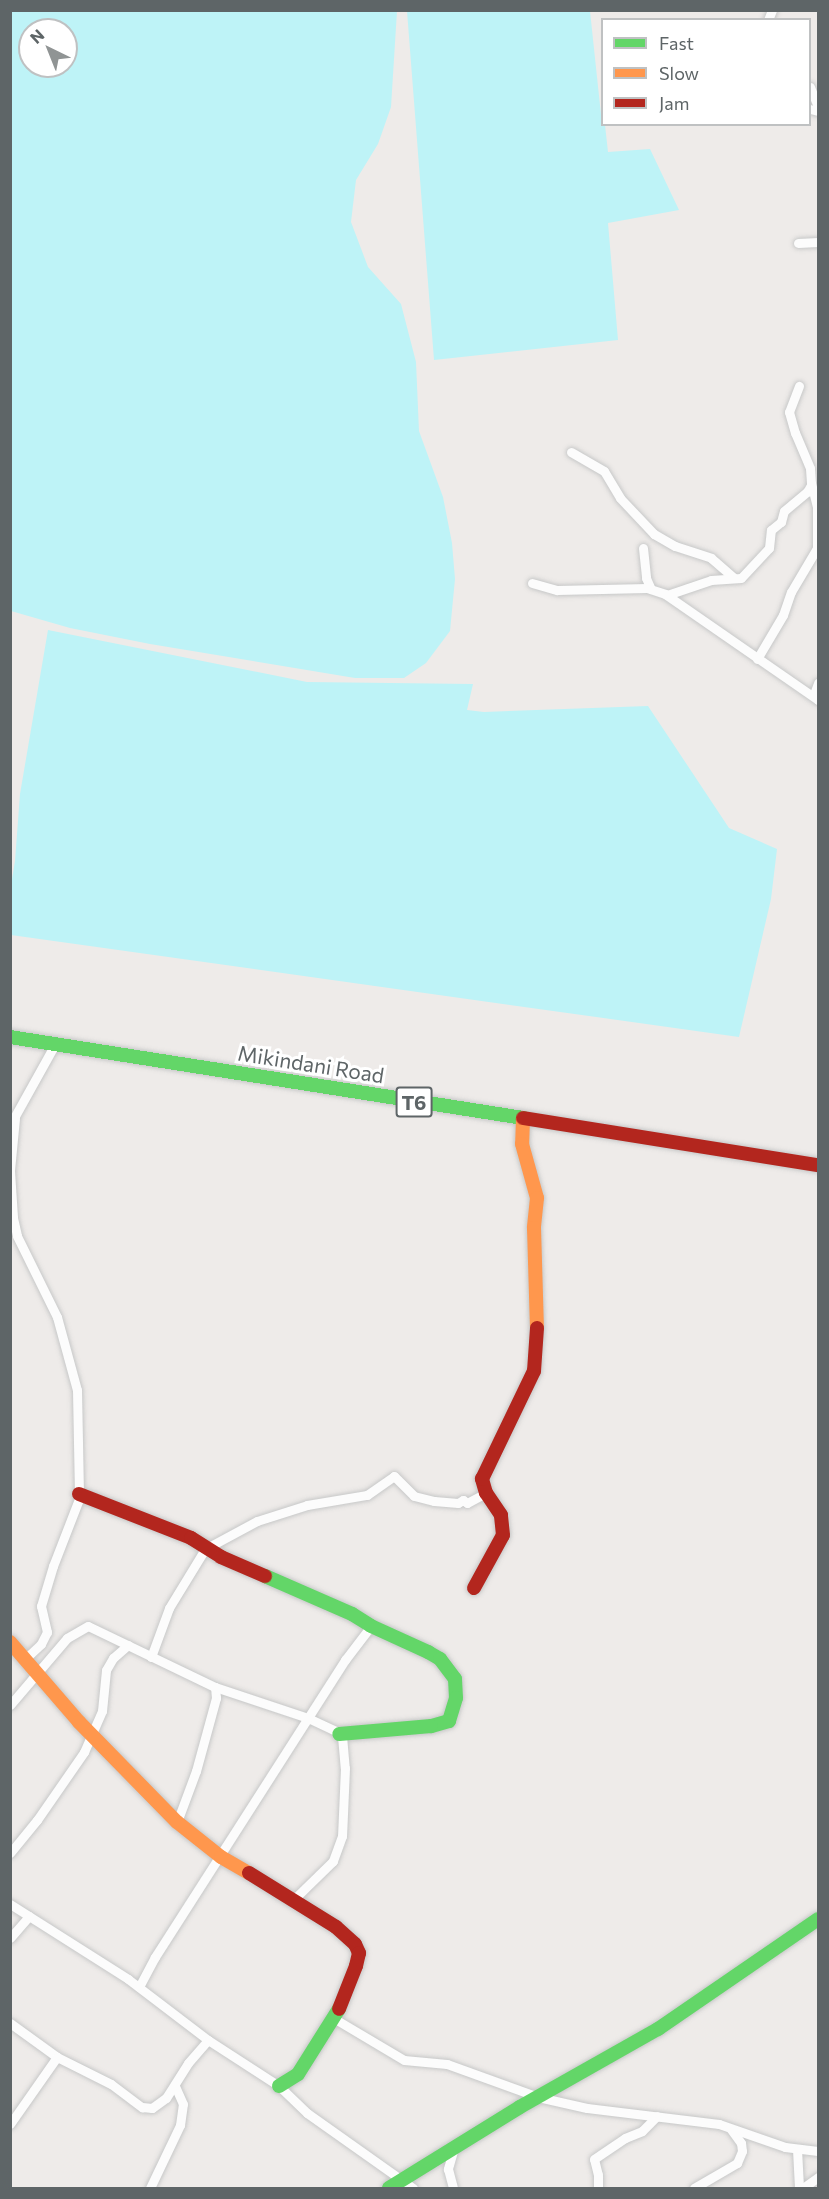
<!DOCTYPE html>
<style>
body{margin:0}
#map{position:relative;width:829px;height:2199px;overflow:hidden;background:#eeebe9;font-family:Commissioner,sans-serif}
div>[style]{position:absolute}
.water>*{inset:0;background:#bef3f7}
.roads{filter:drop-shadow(0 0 2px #c7c8c8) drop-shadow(0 0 2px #c7c8c8)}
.street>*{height:9px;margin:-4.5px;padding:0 4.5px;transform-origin:4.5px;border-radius:4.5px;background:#fcfcfc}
.fast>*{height:14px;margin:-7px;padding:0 7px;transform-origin:7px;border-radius:7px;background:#63d668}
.slow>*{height:14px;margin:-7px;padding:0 7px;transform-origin:7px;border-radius:7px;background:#ff974d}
.jam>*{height:14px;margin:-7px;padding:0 7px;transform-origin:7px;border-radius:7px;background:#b3261e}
span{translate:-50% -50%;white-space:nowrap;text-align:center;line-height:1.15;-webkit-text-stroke:6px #fff;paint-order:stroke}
.shield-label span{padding:2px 4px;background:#fff;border:2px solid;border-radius:4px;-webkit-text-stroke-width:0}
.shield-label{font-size:20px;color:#5e6567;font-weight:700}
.street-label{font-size:21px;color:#5e6567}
.frame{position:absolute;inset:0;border:12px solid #5e6567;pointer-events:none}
.legend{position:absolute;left:601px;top:18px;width:210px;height:108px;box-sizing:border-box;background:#fff;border:2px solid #bfc1c2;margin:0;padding:8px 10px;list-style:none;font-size:18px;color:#5e6567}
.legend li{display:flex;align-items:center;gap:12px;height:30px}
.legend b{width:30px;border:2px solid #bfc1c2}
.north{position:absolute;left:18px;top:18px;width:60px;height:60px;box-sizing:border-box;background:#fff;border:2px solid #bfc1c2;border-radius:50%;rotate:317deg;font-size:16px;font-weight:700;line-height:24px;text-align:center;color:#5e6567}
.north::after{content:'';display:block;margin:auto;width:21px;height:27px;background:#909494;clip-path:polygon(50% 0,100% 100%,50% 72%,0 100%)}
</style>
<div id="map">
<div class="water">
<i style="clip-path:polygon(evenodd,10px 11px,397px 11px,391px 107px,378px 144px,356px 180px,351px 222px,368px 267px,401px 304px,416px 362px,419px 431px,443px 497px,452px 543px,455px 579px,450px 631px,426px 663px,404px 678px,355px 678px,150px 644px,70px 628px,11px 611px,10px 11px,30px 30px,66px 30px,66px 66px,30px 66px,30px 30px)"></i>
<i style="clip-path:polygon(407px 11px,590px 11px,602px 124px,605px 125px,608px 152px,650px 149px,679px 210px,608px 223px,618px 340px,434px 360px)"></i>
<i style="clip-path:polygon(48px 630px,307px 682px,473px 684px,467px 710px,484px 712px,648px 706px,729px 828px,777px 849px,771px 899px,739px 1037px,11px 935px,11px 885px,15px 861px,20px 794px)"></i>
</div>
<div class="roads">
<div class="street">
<i style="left:768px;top:20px;width:11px;rotate:-68deg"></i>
<i style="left:810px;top:87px;width:22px;rotate:68deg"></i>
<i style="left:810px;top:109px;width:8px;rotate:14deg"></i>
<i style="left:798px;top:243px;width:20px;rotate:-3deg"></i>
<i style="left:571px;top:452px;width:38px;rotate:30deg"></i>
<i style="left:604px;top:471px;width:31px;rotate:59deg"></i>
<i style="left:620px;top:498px;width:50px;rotate:46.6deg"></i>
<i style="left:654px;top:534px;width:24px;rotate:30deg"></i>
<i style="left:675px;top:546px;width:38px;rotate:18deg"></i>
<i style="left:711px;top:558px;width:30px;rotate:41deg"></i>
<i style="left:643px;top:548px;width:30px;rotate:84deg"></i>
<i style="left:646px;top:578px;width:12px;rotate:66deg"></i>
<i style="left:532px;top:583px;width:26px;rotate:16deg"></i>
<i style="left:557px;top:590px;width:90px;rotate:-1.3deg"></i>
<i style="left:647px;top:588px;width:19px;rotate:18deg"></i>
<i style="left:665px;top:594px;width:186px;rotate:34.7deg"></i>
<i style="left:667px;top:595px;width:46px;rotate:-18.8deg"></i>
<i style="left:711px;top:580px;width:30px;rotate:-4deg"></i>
<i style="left:741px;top:578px;width:41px;rotate:-47deg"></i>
<i style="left:769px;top:548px;width:18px;rotate:-84deg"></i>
<i style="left:771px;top:530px;width:13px;rotate:-39deg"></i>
<i style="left:781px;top:522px;width:11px;rotate:-75deg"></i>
<i style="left:784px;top:511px;width:30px;rotate:-40deg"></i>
<i style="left:807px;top:492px;width:8px;rotate:-60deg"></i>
<i style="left:757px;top:659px;width:51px;rotate:-59.4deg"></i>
<i style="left:783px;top:615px;width:24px;rotate:-71deg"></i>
<i style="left:791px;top:592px;width:51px;rotate:-59.4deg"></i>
<i style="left:817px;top:548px;width:41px;rotate:-90deg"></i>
<i style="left:817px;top:507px;width:25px;rotate:-104deg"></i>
<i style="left:811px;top:483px;width:15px;rotate:-94deg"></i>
<i style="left:810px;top:468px;width:38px;rotate:-113deg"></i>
<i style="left:795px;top:433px;width:22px;rotate:-106deg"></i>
<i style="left:789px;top:412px;width:28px;rotate:-69deg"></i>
<i style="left:818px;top:700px;width:9px;rotate:-108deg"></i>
<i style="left:815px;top:691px;width:9px;rotate:-69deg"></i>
<i style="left:10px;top:1125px;width:93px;rotate:-60.9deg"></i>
<i style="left:10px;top:1170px;width:52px;rotate:-84.5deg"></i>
<i style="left:10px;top:1171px;width:47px;rotate:86.3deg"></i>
<i style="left:13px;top:1218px;width:18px;rotate:77deg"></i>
<i style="left:17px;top:1236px;width:90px;rotate:63.7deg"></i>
<i style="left:57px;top:1317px;width:76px;rotate:74.7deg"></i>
<i style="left:77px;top:1390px;width:109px;rotate:88.9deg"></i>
<i style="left:79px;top:1499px;width:72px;rotate:111.2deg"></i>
<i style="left:53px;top:1566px;width:42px;rotate:106.7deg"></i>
<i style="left:41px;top:1606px;width:27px;rotate:77deg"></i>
<i style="left:47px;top:1632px;width:13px;rotate:117deg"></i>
<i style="left:41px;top:1644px;width:22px;rotate:137deg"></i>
<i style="left:151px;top:1657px;width:52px;rotate:-69.8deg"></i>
<i style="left:169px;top:1608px;width:69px;rotate:-58.6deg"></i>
<i style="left:205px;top:1549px;width:59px;rotate:-28.3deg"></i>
<i style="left:257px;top:1521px;width:52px;rotate:-17.7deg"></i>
<i style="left:307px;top:1505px;width:61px;rotate:-9.5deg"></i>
<i style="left:367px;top:1495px;width:33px;rotate:-35deg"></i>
<i style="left:394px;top:1476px;width:28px;rotate:45deg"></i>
<i style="left:414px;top:1496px;width:21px;rotate:14deg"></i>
<i style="left:434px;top:1501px;width:24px;rotate:5deg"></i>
<i style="left:458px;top:1503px;width:6px;rotate:-31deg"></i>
<i style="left:463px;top:1500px;width:5px;rotate:37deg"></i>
<i style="left:467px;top:1503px;width:21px;rotate:-28deg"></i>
<i style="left:10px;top:1705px;width:88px;rotate:-49.6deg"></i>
<i style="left:67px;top:1638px;width:24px;rotate:-30deg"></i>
<i style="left:88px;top:1626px;width:141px;rotate:25.7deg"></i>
<i style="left:215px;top:1687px;width:98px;rotate:18.4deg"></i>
<i style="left:308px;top:1718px;width:31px;rotate:25deg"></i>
<i style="left:336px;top:1731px;width:8px;rotate:40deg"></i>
<i style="left:342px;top:1736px;width:32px;rotate:85deg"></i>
<i style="left:345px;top:1768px;width:68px;rotate:92.5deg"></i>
<i style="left:342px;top:1836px;width:27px;rotate:110deg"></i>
<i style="left:333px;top:1861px;width:54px;rotate:135.7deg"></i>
<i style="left:177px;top:1822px;width:54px;rotate:-69.6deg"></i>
<i style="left:196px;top:1771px;width:76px;rotate:-74.7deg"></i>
<i style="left:216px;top:1698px;width:11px;rotate:-95deg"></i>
<i style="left:10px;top:1853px;width:43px;rotate:-50.7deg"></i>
<i style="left:37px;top:1820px;width:83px;rotate:-55.3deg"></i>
<i style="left:84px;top:1752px;width:45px;rotate:-66.3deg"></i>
<i style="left:102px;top:1711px;width:41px;rotate:-84.4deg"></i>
<i style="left:106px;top:1670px;width:14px;rotate:-60deg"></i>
<i style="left:113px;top:1658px;width:20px;rotate:-41deg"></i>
<i style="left:10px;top:1904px;width:140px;rotate:32.4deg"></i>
<i style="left:128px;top:1979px;width:101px;rotate:37.3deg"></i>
<i style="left:208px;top:2040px;width:85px;rotate:32.9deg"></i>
<i style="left:279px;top:2086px;width:39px;rotate:44deg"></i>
<i style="left:307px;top:2113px;width:130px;rotate:35.3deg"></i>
<i style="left:10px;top:1938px;width:29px;rotate:-49deg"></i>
<i style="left:139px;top:1987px;width:34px;rotate:-62deg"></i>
<i style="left:155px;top:1957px;width:353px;rotate:-57.4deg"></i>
<i style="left:345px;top:1660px;width:43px;rotate:-52.6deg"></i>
<i style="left:335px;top:2019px;width:80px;rotate:30.7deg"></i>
<i style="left:404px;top:2060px;width:43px;rotate:5.3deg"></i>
<i style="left:447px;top:2064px;width:97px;rotate:19.9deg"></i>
<i style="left:538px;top:2097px;width:50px;rotate:12.7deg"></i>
<i style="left:587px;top:2108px;width:133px;rotate:6.9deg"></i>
<i style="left:719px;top:2124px;width:70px;rotate:19.2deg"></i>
<i style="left:785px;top:2147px;width:33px;rotate:7deg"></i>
<i style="left:10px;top:2023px;width:58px;rotate:35.9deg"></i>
<i style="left:57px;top:2057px;width:60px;rotate:26.6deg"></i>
<i style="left:111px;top:2084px;width:39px;rotate:37deg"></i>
<i style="left:142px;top:2107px;width:10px;rotate:6deg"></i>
<i style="left:152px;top:2108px;width:17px;rotate:-36deg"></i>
<i style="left:166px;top:2098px;width:41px;rotate:-57.8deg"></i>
<i style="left:188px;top:2063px;width:30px;rotate:-49deg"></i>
<i style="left:10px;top:2124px;width:82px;rotate:-55deg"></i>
<i style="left:797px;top:2149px;width:39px;rotate:87deg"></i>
<i style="left:453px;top:2151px;width:19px;rotate:106deg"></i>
<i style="left:448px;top:2169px;width:20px;rotate:75deg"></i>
<i style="left:150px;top:2188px;width:70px;rotate:-64.5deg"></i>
<i style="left:180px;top:2125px;width:21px;rotate:-82deg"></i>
<i style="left:183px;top:2104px;width:20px;rotate:-114deg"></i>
<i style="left:598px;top:2188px;width:13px;rotate:-90deg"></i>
<i style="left:598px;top:2175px;width:16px;rotate:-104deg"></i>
<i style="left:594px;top:2159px;width:37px;rotate:-34deg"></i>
<i style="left:625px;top:2138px;width:18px;rotate:-22deg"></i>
<i style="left:642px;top:2131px;width:21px;rotate:-45deg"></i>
<i style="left:694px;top:2188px;width:50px;rotate:-30.2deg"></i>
<i style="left:737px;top:2163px;width:13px;rotate:-67deg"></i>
<i style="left:742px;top:2151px;width:8px;rotate:-97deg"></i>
<i style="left:741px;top:2143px;width:17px;rotate:-126deg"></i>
<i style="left:803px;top:2188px;width:19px;rotate:-36deg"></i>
</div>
<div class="fast">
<i style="left:10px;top:1037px;width:519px;rotate:8.97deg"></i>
<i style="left:265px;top:1576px;width:95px;rotate:23.6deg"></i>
<i style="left:352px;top:1614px;width:22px;rotate:32deg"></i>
<i style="left:371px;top:1626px;width:63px;rotate:24.5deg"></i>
<i style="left:428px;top:1652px;width:14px;rotate:30deg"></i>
<i style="left:440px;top:1659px;width:25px;rotate:53deg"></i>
<i style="left:455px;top:1679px;width:19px;rotate:87deg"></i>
<i style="left:456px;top:1698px;width:24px;rotate:107deg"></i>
<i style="left:449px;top:1721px;width:19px;rotate:164deg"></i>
<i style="left:431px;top:1726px;width:92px;rotate:175deg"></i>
<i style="left:279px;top:2086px;width:22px;rotate:-32deg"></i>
<i style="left:298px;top:2074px;width:77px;rotate:-57.8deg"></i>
<i style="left:389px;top:2188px;width:154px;rotate:-31.7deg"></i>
<i style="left:520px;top:2107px;width:159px;rotate:-29.5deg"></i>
<i style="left:658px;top:2029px;width:194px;rotate:-34.5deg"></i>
</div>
<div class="slow">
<i style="left:523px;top:1119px;width:25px;rotate:92deg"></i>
<i style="left:522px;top:1144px;width:56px;rotate:74.5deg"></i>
<i style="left:537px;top:1198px;width:30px;rotate:96deg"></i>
<i style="left:534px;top:1228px;width:100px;rotate:88.3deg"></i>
<i style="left:10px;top:1642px;width:106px;rotate:49.2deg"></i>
<i style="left:79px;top:1722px;width:140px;rotate:45.6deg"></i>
<i style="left:177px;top:1822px;width:56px;rotate:38.5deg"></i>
<i style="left:221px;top:1857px;width:32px;rotate:30deg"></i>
</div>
<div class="jam">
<i style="left:523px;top:1118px;width:299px;rotate:9.1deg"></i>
<i style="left:79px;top:1494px;width:120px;rotate:21.4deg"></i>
<i style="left:191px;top:1538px;width:36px;rotate:32deg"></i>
<i style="left:221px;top:1557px;width:48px;rotate:23.4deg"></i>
<i style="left:474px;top:1588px;width:60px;rotate:-61.3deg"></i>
<i style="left:503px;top:1535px;width:20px;rotate:-96deg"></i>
<i style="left:501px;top:1515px;width:27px;rotate:-124deg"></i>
<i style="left:486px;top:1493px;width:15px;rotate:-106deg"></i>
<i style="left:482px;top:1479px;width:120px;rotate:-64.3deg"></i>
<i style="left:534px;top:1371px;width:43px;rotate:-86deg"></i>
<i style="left:249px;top:1873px;width:102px;rotate:31.8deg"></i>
<i style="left:336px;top:1927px;width:25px;rotate:42deg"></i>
<i style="left:355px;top:1944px;width:10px;rotate:66deg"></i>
<i style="left:359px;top:1953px;width:13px;rotate:103deg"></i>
<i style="left:356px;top:1966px;width:46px;rotate:111.6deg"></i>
</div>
</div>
<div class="shield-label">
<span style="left:414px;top:1102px">T6</span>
</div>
<div class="street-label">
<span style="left:311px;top:1064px;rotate:9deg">Mikindani Road</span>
</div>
<div class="frame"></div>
<ul class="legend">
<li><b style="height:8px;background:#63d668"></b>Fast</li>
<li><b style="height:8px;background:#ff974d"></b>Slow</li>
<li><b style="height:8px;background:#b3261e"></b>Jam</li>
</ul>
<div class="north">N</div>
</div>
